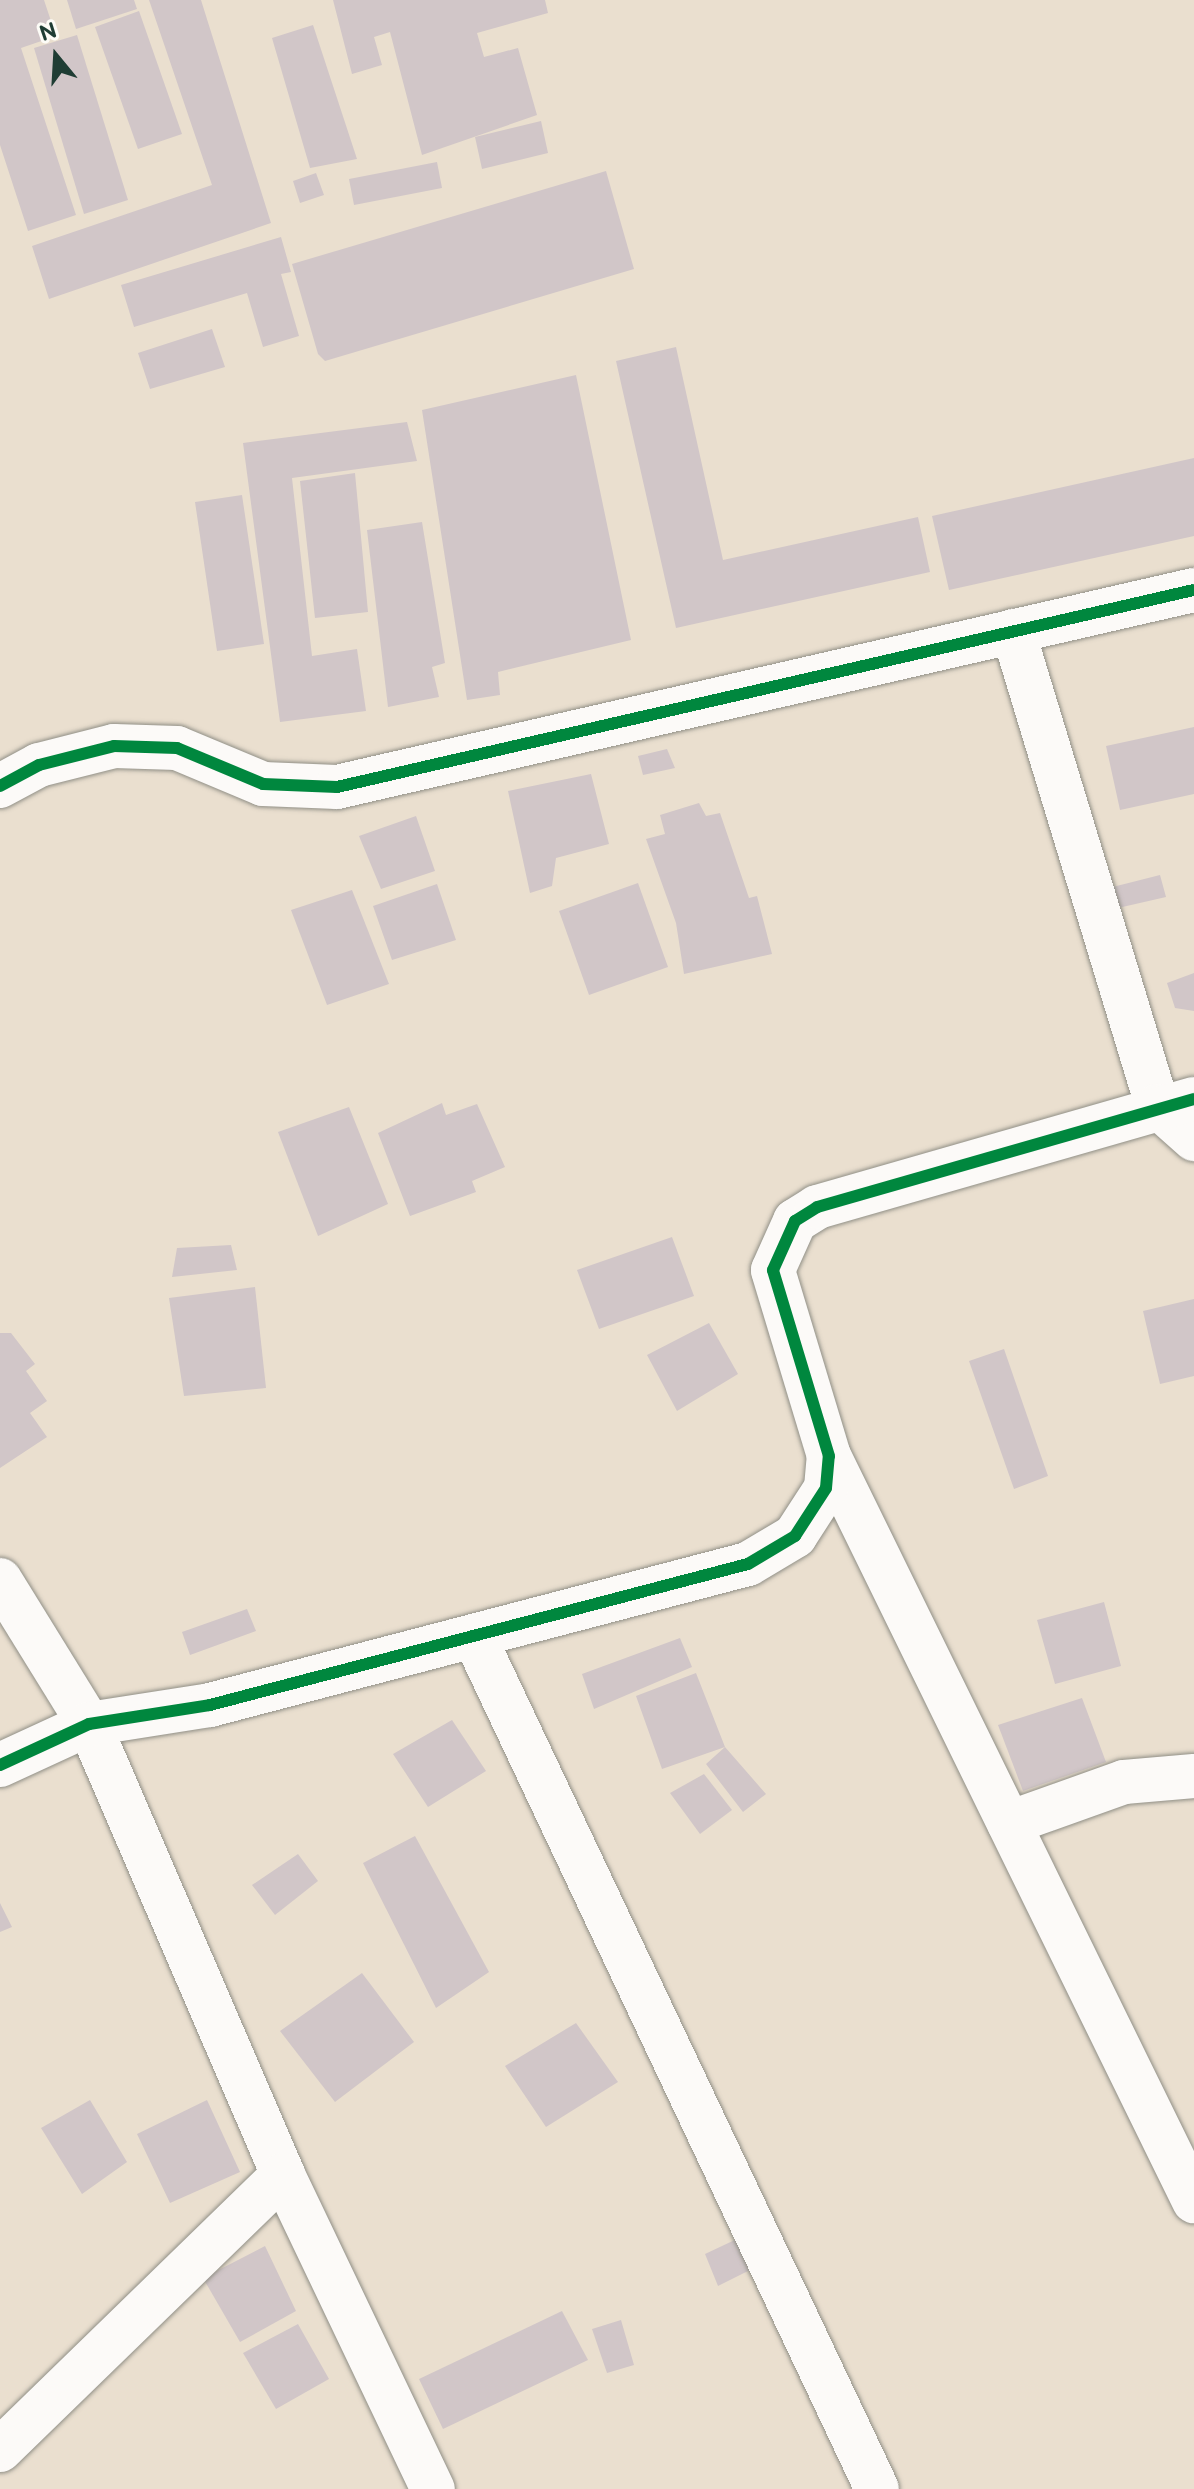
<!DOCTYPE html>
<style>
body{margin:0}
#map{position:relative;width:1194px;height:2489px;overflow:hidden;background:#eadfcf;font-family:"Balsamiq Sans",sans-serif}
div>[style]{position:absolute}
.building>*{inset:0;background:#d1c6c8}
.roads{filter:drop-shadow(0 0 2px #908f86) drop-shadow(0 0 2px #908f86)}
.minor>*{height:44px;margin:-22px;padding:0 22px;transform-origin:22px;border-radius:22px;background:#fcfaf8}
.cycleway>*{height:12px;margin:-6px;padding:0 6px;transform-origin:6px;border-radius:6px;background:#00873e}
span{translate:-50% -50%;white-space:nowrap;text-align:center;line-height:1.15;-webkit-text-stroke:6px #fdfcf7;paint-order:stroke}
.north{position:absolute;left:16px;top:16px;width:80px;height:80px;-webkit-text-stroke:6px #fdfcf7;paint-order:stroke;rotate:342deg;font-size:22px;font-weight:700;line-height:32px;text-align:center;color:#1f3d34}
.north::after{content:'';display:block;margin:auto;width:28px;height:36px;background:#1f3d34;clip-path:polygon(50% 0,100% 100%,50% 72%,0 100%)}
</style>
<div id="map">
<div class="building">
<i style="clip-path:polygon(0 0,44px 0,56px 36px,21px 48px,76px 215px,28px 231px,0 145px)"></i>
<i style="clip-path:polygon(67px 0,134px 0,137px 9px,76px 29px)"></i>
<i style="clip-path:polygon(149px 0,201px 0,271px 223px,49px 299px,32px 246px,212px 185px)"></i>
<i style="clip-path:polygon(333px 0,545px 0,548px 13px,477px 33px,484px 57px,518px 48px,537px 115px,422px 155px,390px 32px,374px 37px,382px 65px,352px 74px)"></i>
<i style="clip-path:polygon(139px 11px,182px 134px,138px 149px,95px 27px)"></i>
<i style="clip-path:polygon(313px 25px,357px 159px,310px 168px,272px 38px)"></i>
<i style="clip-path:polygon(77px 35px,128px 200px,84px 214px,34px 48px)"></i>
<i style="clip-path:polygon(541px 121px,548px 153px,482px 169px,475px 137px)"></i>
<i style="clip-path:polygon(437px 162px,442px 188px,354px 205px,349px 179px)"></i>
<i style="clip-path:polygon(606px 171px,634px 269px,325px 361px,318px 354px,292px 264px)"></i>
<i style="clip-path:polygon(316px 173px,324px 195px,300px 203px,293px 181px)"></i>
<i style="clip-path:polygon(281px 237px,291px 272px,281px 274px,299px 336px,263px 347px,247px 293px,134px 327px,121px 285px)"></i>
<i style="clip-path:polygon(212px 329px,225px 367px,150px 389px,138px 353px)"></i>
<i style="clip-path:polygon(676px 347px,723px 560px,918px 517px,930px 572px,676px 628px,616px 361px)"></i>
<i style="clip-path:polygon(576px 375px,631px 640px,498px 672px,500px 695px,467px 700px,422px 410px)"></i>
<i style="clip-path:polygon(407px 422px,417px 461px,292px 478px,312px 656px,357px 649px,366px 711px,280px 722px,243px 443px)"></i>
<i style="clip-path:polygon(1194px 458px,1194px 536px,949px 590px,932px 516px)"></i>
<i style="clip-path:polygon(355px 473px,368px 612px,315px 618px,300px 481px)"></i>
<i style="clip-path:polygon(242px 495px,264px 644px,217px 651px,195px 502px)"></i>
<i style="clip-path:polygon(422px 522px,445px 663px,432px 667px,439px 697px,388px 707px,367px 530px)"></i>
<i style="clip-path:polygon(1194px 727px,1194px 794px,1120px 810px,1106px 746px)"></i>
<i style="clip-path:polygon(667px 749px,675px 768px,643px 775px,638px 756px)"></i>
<i style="clip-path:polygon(591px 774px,609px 844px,556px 858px,552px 886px,530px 893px,508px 791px)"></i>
<i style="clip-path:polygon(699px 803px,706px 816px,720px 813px,749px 898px,757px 896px,772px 954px,684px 974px,676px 923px,646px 839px,665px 834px,660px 815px)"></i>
<i style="clip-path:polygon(416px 816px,435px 871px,381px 889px,359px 836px)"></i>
<i style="clip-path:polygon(1160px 875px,1166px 897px,1118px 908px,1093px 892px)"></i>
<i style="clip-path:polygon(638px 883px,668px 967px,589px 995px,559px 911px)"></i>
<i style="clip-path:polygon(437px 884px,456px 940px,392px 960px,373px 906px)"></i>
<i style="clip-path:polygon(352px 890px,389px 984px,327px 1005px,291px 910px)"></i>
<i style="clip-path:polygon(1194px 973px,1194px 1011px,1175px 1008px,1167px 983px)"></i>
<i style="clip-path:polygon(442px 1103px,446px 1115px,477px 1104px,505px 1167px,472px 1181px,476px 1192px,410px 1216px,378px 1133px)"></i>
<i style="clip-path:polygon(349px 1107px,388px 1204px,318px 1236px,278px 1132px)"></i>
<i style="clip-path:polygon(672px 1237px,694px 1296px,599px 1329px,577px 1270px)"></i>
<i style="clip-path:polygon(231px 1245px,237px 1270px,172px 1277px,177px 1248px)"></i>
<i style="clip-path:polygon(255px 1287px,266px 1388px,184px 1396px,169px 1298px)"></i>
<i style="clip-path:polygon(1194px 1299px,1194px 1376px,1160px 1384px,1143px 1311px)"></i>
<i style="clip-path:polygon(709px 1323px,738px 1374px,677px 1411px,647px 1355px)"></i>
<i style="clip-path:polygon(0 1333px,11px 1333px,35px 1364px,26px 1371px,47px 1401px,30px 1413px,47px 1437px,0 1468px)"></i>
<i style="clip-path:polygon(1004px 1349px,1048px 1476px,1014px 1489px,969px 1361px)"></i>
<i style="clip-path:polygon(1104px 1602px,1121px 1666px,1055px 1684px,1037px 1620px)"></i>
<i style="clip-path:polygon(247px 1609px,256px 1631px,190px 1655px,182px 1632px)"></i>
<i style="clip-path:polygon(680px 1638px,692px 1667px,594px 1709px,582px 1674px)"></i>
<i style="clip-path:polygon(696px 1673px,725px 1747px,766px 1794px,743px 1812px,706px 1764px,725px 1747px,662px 1769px,636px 1696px)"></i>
<i style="clip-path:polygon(1082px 1698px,1106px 1762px,1023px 1791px,998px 1725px)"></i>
<i style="clip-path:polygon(452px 1720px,486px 1771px,428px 1807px,393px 1754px)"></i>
<i style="clip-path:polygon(704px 1774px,732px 1810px,700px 1834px,670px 1793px)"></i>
<i style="clip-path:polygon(415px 1836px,489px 1972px,436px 2008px,363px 1863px)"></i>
<i style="clip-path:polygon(298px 1854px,318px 1881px,275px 1915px,252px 1885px)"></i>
<i style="clip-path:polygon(0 1903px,12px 1927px,0 1932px)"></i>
<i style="clip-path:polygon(362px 1973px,414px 2042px,335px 2102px,280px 2031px)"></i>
<i style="clip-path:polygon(576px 2023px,618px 2082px,546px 2127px,505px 2066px)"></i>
<i style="clip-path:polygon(90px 2100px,127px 2162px,82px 2194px,41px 2128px)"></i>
<i style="clip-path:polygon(207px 2100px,240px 2172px,170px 2203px,137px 2134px)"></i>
<i style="clip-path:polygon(739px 2238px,754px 2268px,718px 2286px,705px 2254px)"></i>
<i style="clip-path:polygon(265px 2246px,296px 2311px,240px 2342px,203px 2278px)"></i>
<i style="clip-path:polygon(562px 2311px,588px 2360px,443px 2429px,419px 2379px)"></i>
<i style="clip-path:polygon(621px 2320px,634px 2365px,607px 2373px,592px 2329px)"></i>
<i style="clip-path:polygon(298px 2324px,329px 2379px,276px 2409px,243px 2353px)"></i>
</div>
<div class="roads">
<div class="minor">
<i style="left:1013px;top:631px;width:496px;rotate:73.1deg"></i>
<i style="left:1157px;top:1106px;width:50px;rotate:41.7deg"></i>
<i style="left:0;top:786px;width:44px;rotate:-28.3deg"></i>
<i style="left:39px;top:765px;width:77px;rotate:-14.2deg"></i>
<i style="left:114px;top:746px;width:63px;rotate:1.8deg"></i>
<i style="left:177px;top:748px;width:93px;rotate:22.7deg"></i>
<i style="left:263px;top:784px;width:74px;rotate:2.3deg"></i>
<i style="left:337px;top:787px;width:879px;rotate:-12.95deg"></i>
<i style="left:829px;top:1456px;width:830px;rotate:63.9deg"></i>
<i style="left:0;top:1580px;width:169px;rotate:58.3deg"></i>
<i style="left:89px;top:1724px;width:491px;rotate:66.7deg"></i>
<i style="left:283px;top:2175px;width:348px;rotate:64.5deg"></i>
<i style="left:474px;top:1636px;width:943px;rotate:64.71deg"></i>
<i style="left:0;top:1765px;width:98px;rotate:-24.7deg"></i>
<i style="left:89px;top:1724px;width:122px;rotate:-8.9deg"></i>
<i style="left:210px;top:1705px;width:556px;rotate:-14.69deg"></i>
<i style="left:748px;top:1564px;width:55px;rotate:-30.8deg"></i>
<i style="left:795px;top:1536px;width:57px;rotate:-57.1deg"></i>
<i style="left:826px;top:1488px;width:32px;rotate:-85deg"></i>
<i style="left:829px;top:1456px;width:194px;rotate:-106.8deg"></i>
<i style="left:773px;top:1270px;width:54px;rotate:-65.8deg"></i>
<i style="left:795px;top:1221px;width:26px;rotate:-32deg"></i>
<i style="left:817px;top:1207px;width:392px;rotate:-16deg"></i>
<i style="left:1009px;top:1823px;width:122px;rotate:-19.6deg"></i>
<i style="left:1124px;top:1782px;width:70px;rotate:-4.9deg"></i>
<i style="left:0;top:2450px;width:395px;rotate:-44.2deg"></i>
</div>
</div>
<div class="cycleway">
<i style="left:0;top:786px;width:44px;rotate:-28.3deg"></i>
<i style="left:39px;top:765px;width:77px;rotate:-14.2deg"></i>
<i style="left:114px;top:746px;width:63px;rotate:1.8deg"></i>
<i style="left:177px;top:748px;width:93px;rotate:22.7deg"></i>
<i style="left:263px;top:784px;width:74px;rotate:2.3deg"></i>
<i style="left:337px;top:787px;width:879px;rotate:-12.95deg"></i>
<i style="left:0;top:1765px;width:98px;rotate:-24.7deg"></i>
<i style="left:89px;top:1724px;width:122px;rotate:-8.9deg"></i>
<i style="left:210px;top:1705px;width:556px;rotate:-14.69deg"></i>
<i style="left:748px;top:1564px;width:55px;rotate:-30.8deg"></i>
<i style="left:795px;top:1536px;width:57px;rotate:-57.1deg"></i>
<i style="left:826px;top:1488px;width:32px;rotate:-85deg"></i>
<i style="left:829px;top:1456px;width:194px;rotate:-106.8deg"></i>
<i style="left:773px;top:1270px;width:54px;rotate:-65.8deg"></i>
<i style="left:795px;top:1221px;width:26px;rotate:-32deg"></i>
<i style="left:817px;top:1207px;width:392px;rotate:-16deg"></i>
</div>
<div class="north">N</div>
</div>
